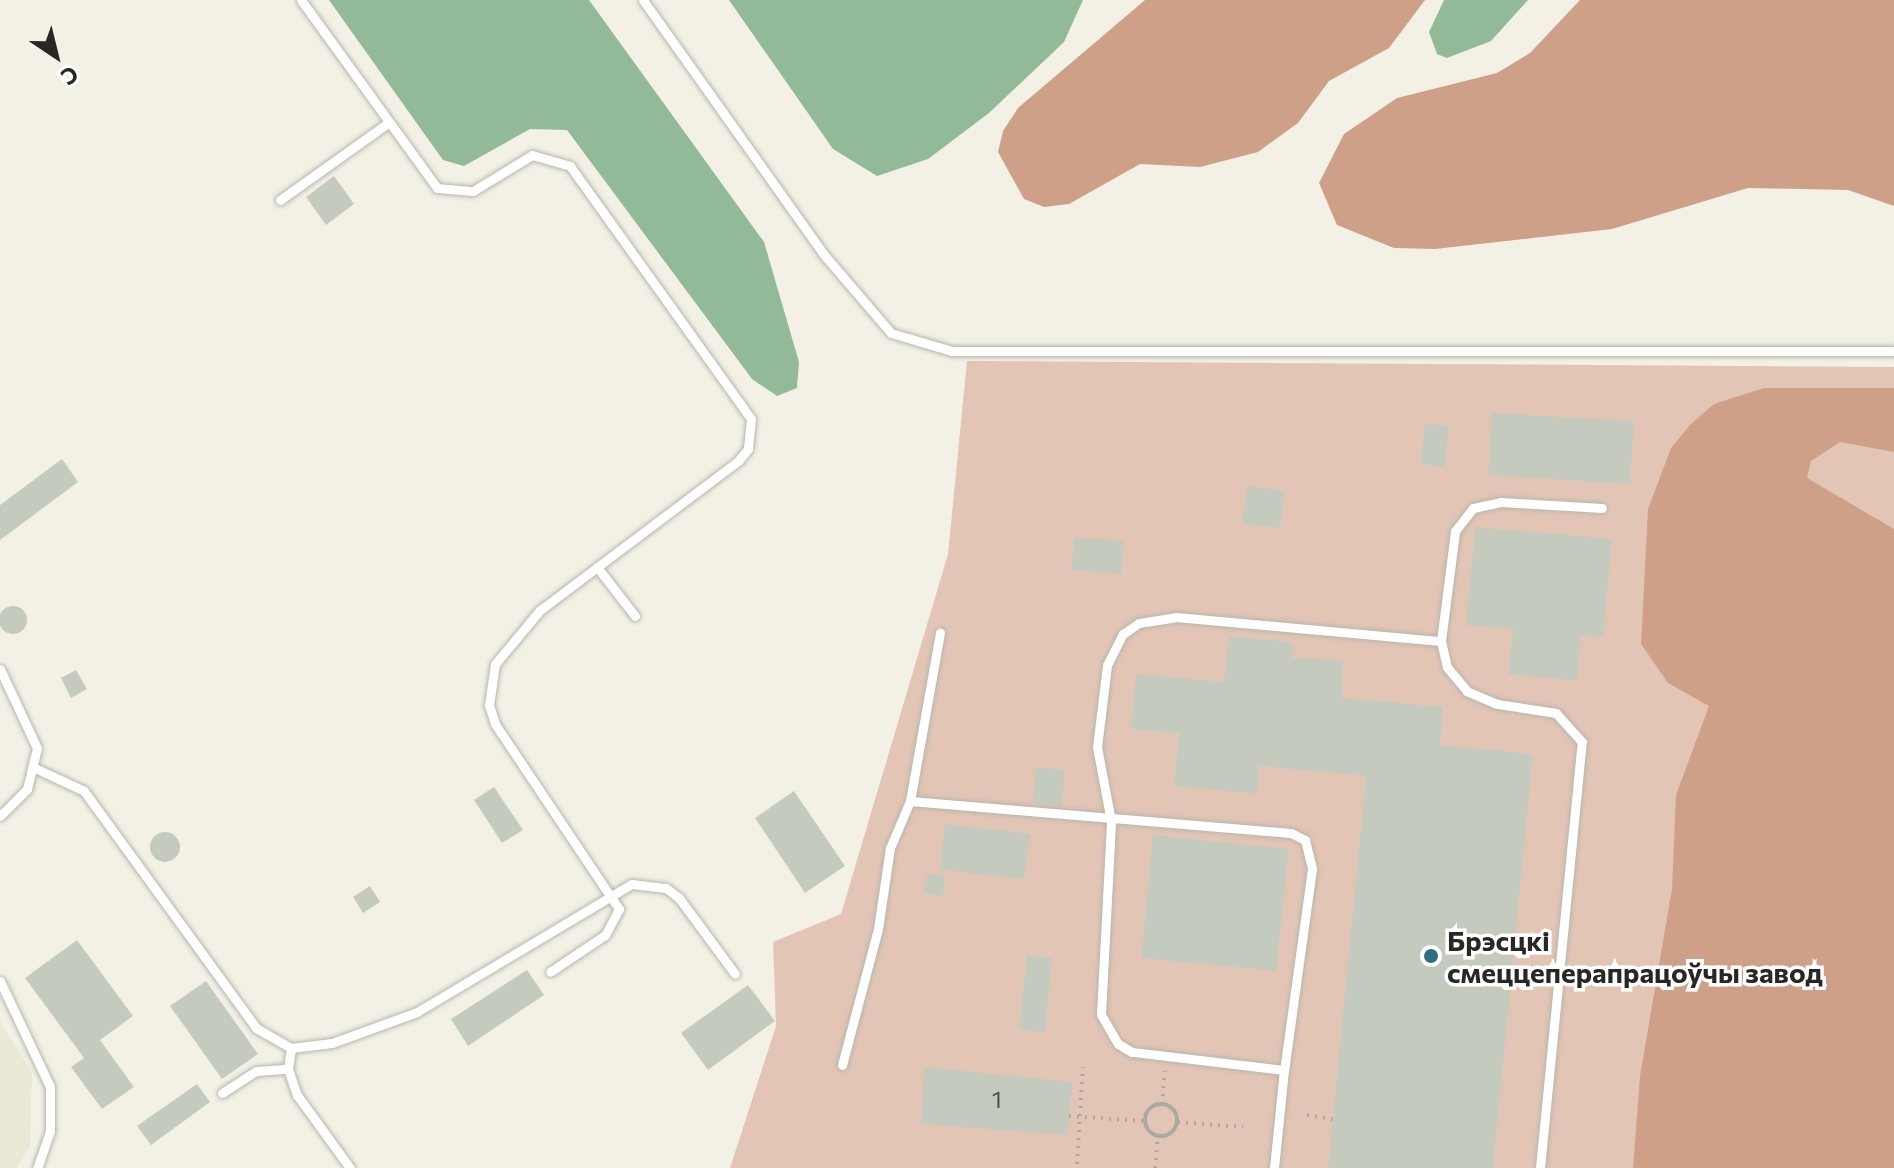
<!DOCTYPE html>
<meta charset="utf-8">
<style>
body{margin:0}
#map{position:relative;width:1894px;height:1168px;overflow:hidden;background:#f3f1e6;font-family:Commissioner,sans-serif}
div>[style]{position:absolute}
.built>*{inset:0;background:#ebe8d5}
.green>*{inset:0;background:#e3c5b6}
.forest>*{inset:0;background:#cfa088}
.water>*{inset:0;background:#92ba98}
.building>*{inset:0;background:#c5cabf}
.round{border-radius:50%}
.path>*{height:4px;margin-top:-2px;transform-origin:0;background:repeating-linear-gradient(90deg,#aba9a1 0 2px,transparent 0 8px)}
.path>.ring{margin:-2px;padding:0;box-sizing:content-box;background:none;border:4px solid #aba9a1;border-radius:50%}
.roads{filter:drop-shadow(0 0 2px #b8b6ab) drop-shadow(0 0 2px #b8b6ab)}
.service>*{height:9px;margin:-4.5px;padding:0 4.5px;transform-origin:4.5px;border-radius:4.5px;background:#fff}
.dots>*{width:22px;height:22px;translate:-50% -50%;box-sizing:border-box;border:4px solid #fff;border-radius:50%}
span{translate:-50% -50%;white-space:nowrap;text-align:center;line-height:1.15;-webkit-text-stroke:7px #fff;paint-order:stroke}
.number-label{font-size:24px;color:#4f504a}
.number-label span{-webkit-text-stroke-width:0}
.poi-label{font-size:28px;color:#282723;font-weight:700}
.left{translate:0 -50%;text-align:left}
.north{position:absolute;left:16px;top:16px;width:80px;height:80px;-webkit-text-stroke:6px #fff;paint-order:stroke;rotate:145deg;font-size:22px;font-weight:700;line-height:32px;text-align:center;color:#282723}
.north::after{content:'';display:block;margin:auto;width:28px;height:36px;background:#282723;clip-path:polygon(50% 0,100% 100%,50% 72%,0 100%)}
</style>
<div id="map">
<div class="built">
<i style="clip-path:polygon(0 1022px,32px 1072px,30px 1148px,16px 1168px,0 1168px)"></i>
</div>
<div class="green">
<i style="clip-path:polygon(967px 361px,1894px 367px,1894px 1168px,730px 1168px,776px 1026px,773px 942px,841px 914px,948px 554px)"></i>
</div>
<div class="forest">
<i style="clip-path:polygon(1145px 0,1425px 0,1389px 48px,1329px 81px,1298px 123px,1258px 152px,1200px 167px,1140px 164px,1069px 204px,1044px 207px,1024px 199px,998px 152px,1003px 131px,1018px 108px)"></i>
<i style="clip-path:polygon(1580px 0,1894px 0,1894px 206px,1848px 190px,1748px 188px,1612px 229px,1435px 249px,1394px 248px,1337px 225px,1319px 183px,1344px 134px,1397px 98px,1497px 73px,1530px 53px)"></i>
<i style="clip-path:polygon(1764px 388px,1894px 388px,1894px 452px,1840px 442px,1811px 461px,1807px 478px,1894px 529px,1894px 1168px,1633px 1168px,1640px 1076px,1672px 889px,1676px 795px,1709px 706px,1668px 683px,1641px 644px,1648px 509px,1671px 448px,1690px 425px,1714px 404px)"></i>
</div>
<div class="water">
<i style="clip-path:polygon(329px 0,589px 0,764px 242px,799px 362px,797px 388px,777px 396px,752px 379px,567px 130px,530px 129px,464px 166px,443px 160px)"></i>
<i style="clip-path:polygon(729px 0,1083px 0,1064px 42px,989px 113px,928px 159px,877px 176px,833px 149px)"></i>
<i style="clip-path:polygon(1444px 0,1528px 0,1491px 41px,1447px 58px,1437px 54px,1429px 32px)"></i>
</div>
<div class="building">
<i style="clip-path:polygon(334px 176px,354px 204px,326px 225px,306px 197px)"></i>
<i style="clip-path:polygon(1492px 413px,1634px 421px,1630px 484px,1488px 475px)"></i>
<i style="clip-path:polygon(1425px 423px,1449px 426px,1445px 467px,1421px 464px)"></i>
<i style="clip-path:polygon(62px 459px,78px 482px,0 540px,0 505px)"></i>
<i style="clip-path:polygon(1247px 486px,1285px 491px,1280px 528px,1242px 524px)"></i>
<i style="clip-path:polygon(1475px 527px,1612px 539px,1603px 637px,1581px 635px,1577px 681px,1508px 674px,1513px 629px,1466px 625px)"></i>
<i style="clip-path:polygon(1074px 537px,1124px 541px,1121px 574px,1071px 570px)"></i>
<i class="round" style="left:-1px;top:606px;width:28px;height:28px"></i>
<i style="clip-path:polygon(1229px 636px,1293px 642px,1292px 658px,1343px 660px,1342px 698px,1443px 707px,1440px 745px,1533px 754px,1493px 1168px,1328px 1168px,1366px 776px,1259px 766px,1257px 794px,1174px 786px,1179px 733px,1131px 729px,1136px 674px,1224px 682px)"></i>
<i style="clip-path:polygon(76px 670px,87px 689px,71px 698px,61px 678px)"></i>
<i style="clip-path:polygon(1036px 767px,1065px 770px,1062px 806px,1032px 803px)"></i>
<i style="clip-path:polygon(494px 787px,523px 830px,502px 843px,474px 800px)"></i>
<i style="clip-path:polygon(794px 791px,845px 866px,805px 893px,755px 818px)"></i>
<i style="clip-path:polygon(945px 824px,1030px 834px,1024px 879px,940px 870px)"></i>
<i class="round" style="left:150px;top:832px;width:30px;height:30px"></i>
<i style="clip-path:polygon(1153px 835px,1289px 849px,1276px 971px,1141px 958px)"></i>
<i style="clip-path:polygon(927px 873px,946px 876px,942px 897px,923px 893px)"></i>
<i style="clip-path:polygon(370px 886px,380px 902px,363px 913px,353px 897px)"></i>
<i style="clip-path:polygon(77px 940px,133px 1016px,100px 1040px,134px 1087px,102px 1109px,71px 1067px,84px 1058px,25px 978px)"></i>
<i style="clip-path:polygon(1027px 955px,1052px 958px,1045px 1032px,1019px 1030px)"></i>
<i style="clip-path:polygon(527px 970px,544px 995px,468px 1046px,451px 1019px)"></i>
<i style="clip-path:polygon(206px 981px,258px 1054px,222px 1079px,170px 1006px)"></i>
<i style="clip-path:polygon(748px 985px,775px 1021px,708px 1070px,681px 1033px)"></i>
<i style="clip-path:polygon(924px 1067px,1073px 1082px,1067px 1135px,921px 1124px)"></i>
<i style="clip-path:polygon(197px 1084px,210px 1102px,151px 1145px,137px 1126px)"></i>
</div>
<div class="path">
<i class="ring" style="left:1145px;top:1104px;width:28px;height:28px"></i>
<i style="left:1162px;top:1104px;width:33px;rotate:-85deg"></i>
<i style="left:1307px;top:1115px;width:26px;rotate:9deg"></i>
<i style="left:1069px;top:1116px;width:76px;rotate:3.8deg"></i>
<i style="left:1178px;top:1122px;width:65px;rotate:4.4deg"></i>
<i style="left:1077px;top:1164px;width:97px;rotate:-86.5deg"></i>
<i style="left:1155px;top:1168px;width:32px;rotate:-85deg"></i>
</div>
<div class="roads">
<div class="service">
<i style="left:301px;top:0;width:232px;rotate:54.1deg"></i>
<i style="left:437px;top:188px;width:36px;rotate:5deg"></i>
<i style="left:473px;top:191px;width:69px;rotate:-31.4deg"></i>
<i style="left:532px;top:155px;width:40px;rotate:16deg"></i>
<i style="left:570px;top:166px;width:311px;rotate:54.4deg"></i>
<i style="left:751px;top:419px;width:30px;rotate:96deg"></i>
<i style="left:748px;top:449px;width:16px;rotate:130deg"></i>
<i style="left:738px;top:461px;width:248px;rotate:143deg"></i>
<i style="left:540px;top:610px;width:70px;rotate:129.8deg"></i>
<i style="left:495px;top:664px;width:41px;rotate:98.3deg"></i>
<i style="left:489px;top:705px;width:20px;rotate:72deg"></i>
<i style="left:495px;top:724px;width:223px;rotate:56.2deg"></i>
<i style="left:619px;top:909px;width:30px;rotate:118deg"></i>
<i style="left:605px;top:935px;width:66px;rotate:146.1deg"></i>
<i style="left:643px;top:0;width:314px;rotate:54.6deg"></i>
<i style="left:825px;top:256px;width:101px;rotate:49.4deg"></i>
<i style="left:891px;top:333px;width:64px;rotate:16.4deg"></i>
<i style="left:952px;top:351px;width:942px"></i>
<i style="left:280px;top:200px;width:133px;rotate:-35.5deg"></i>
<i style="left:597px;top:567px;width:62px;rotate:52.2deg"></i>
<i style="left:0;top:669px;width:87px;rotate:64.9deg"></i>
<i style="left:37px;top:748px;width:42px;rotate:103.7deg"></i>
<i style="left:27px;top:789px;width:38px;rotate:135deg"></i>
<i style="left:35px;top:768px;width:54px;rotate:25.1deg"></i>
<i style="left:84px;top:791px;width:293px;rotate:54deg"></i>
<i style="left:256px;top:1028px;width:40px;rotate:29.7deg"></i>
<i style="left:291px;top:1048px;width:41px;rotate:-7deg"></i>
<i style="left:332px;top:1043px;width:90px;rotate:-20deg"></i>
<i style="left:417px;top:1012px;width:250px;rotate:-30.8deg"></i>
<i style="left:632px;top:884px;width:34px;rotate:7deg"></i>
<i style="left:666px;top:888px;width:16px;rotate:38deg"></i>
<i style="left:679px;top:898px;width:94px;rotate:53.6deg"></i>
<i style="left:910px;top:801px;width:171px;rotate:-79.9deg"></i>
<i style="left:0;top:981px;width:117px;rotate:64.7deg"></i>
<i style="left:50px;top:1087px;width:44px;rotate:90deg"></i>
<i style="left:50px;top:1131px;width:39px;rotate:109deg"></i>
<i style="left:291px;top:1048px;width:21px;rotate:98deg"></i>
<i style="left:288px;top:1069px;width:28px;rotate:71deg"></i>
<i style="left:297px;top:1095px;width:90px;rotate:54deg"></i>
<i style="left:842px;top:1065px;width:141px;rotate:-75.2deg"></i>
<i style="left:878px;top:929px;width:82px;rotate:-81.6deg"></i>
<i style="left:890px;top:848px;width:51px;rotate:-66.9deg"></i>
<i style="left:910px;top:801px;width:382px;rotate:4.8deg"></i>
<i style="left:1291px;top:833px;width:16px;rotate:27deg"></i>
<i style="left:1305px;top:840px;width:30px;rotate:76deg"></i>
<i style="left:1312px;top:869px;width:203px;rotate:97.9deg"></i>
<i style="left:222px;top:1093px;width:40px;rotate:-32.9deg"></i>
<i style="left:256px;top:1071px;width:32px;rotate:-4deg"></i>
<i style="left:1274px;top:1168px;width:99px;rotate:-84.2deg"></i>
<i style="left:1284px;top:1070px;width:153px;rotate:-173.2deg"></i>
<i style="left:1132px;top:1052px;width:16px;rotate:-150deg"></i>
<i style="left:1118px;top:1044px;width:34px;rotate:-120deg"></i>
<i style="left:1101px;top:1014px;width:193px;rotate:-87deg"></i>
<i style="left:1111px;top:821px;width:75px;rotate:-100.7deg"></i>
<i style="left:1097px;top:747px;width:83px;rotate:-83deg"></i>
<i style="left:1107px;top:665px;width:35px;rotate:-63deg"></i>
<i style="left:1123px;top:634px;width:19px;rotate:-35deg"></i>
<i style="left:1139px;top:623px;width:37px;rotate:-9deg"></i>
<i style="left:1176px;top:617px;width:266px;rotate:5.2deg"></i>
<i style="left:1540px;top:1168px;width:428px;rotate:-84.4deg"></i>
<i style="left:1582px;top:742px;width:39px;rotate:-132deg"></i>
<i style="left:1556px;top:713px;width:60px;rotate:-171.3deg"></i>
<i style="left:1497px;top:704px;width:33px;rotate:-157deg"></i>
<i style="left:1467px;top:691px;width:31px;rotate:-130deg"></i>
<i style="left:1447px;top:667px;width:27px;rotate:-103deg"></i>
<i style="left:1441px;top:641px;width:111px;rotate:-82.7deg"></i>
<i style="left:1455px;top:531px;width:29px;rotate:-52deg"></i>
<i style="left:1473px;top:508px;width:29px;rotate:-12deg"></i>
<i style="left:1501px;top:502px;width:101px;rotate:3.4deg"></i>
</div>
</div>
<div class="dots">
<i style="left:1431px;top:956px;background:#2e6d82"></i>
</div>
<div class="number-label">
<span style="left:997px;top:1099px">1</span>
</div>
<div class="poi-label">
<span class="left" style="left:1447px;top:956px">Брэсцкі<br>смеццеперапрацоўчы завод</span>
</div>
<div class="north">С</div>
</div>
